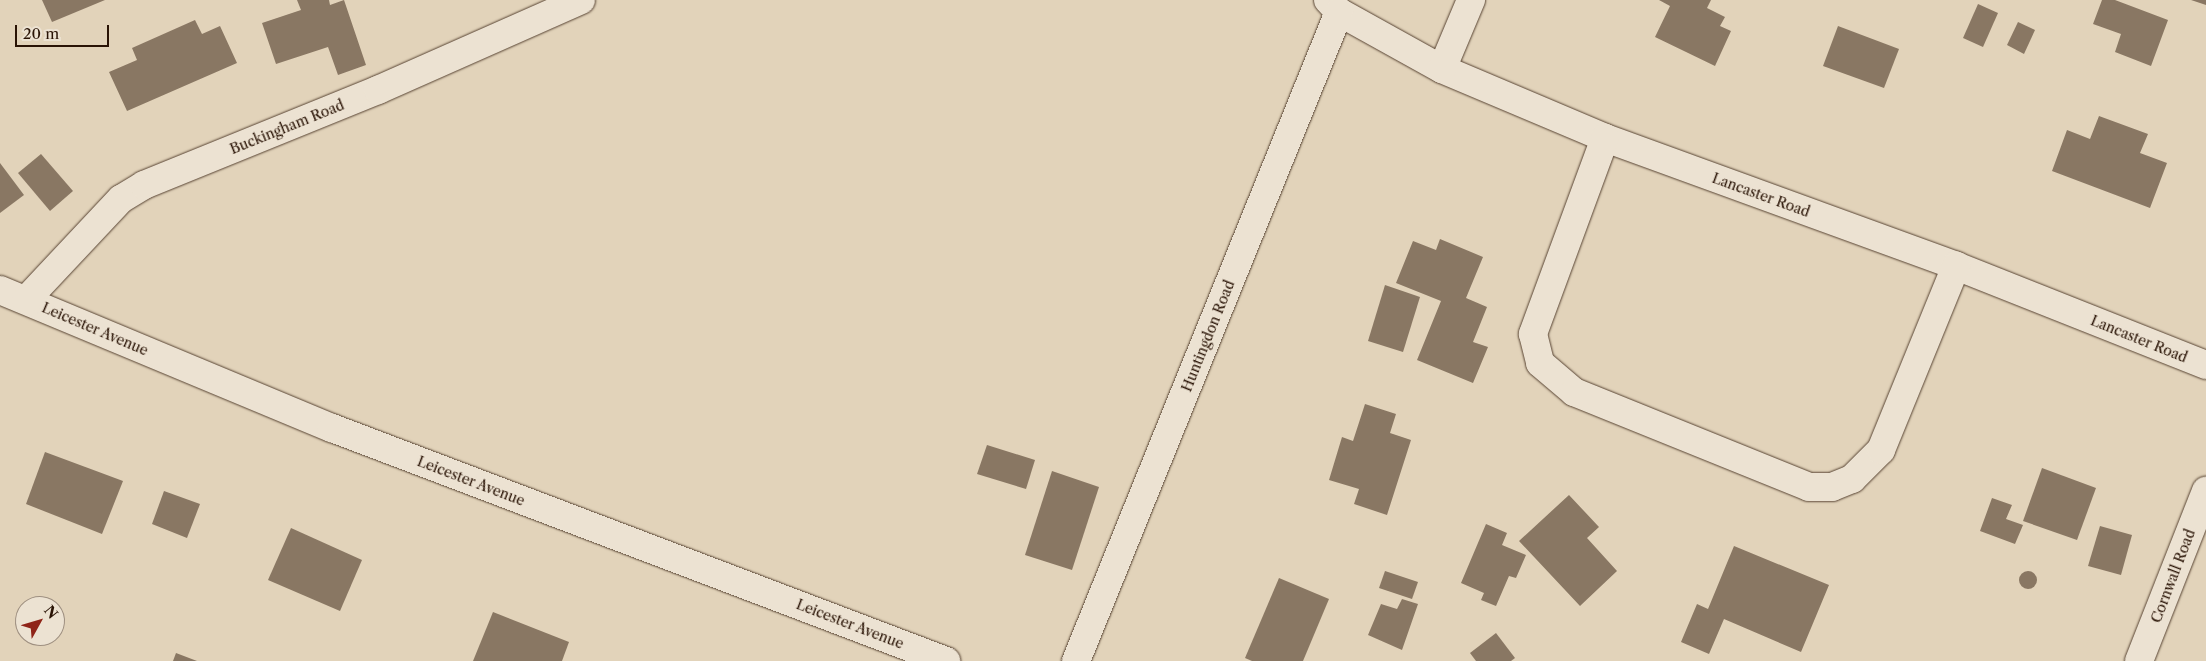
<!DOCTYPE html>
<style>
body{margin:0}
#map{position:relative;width:2206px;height:661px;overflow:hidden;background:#e2d3ba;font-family:"Libre Caslon Text",serif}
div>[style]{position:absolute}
.building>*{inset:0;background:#897763}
.round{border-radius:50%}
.roads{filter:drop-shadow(0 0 1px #574332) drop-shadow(0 0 1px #574332)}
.minor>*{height:28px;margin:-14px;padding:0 14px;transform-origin:14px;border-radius:14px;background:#ece2d2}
span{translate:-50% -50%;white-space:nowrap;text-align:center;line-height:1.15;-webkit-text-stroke:4.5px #ece2d2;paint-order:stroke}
.street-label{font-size:14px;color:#291305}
.north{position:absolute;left:15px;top:596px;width:50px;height:50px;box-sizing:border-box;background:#ece2d2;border:1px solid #9e8f80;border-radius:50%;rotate:51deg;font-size:14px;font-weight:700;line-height:20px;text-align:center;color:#291305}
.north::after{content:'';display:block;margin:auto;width:18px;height:22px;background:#8f2418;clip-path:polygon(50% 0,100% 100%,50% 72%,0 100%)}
.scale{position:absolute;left:15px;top:25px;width:94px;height:22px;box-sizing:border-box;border:2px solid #291305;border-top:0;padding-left:6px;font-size:15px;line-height:18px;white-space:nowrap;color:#291305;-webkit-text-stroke:4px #ece2d2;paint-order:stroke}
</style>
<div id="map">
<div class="building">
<i style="clip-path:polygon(42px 0,105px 0,52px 22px)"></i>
<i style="clip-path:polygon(297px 0,329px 0,330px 5px,344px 0,366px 65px,338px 75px,328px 47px,276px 64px,262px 23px,301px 10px)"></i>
<i style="clip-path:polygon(1659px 0,1711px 0,1707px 8px,1725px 17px,1720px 26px,1731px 31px,1715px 66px,1655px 37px,1670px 6px)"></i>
<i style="clip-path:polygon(2102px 0,2115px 0,2168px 20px,2151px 66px,2115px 52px,2121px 34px,2093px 24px)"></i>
<i style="clip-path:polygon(2191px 0,2206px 0,2206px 5px)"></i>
<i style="clip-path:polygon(1978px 4px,1998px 13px,1983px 47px,1963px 38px)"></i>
<i style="clip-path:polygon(195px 20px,202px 34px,220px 26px,237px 63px,127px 111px,109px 72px,137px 60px,132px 48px)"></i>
<i style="clip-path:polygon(2018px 22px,2035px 30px,2024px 54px,2007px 45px)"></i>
<i style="clip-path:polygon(1838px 26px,1899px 49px,1884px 88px,1823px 66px)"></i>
<i style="clip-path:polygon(2099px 116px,2148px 134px,2140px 153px,2167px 163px,2150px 208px,2052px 171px,2067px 130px,2090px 139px)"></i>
<i style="clip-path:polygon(41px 154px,73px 191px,50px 211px,18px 173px)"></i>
<i style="clip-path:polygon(0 163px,24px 195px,0 213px)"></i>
<i style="clip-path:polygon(1440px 239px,1483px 257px,1466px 298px,1487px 307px,1473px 342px,1488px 347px,1473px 383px,1417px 360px,1441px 301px,1396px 283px,1413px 241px,1436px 250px)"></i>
<i style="clip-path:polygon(1385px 285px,1420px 297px,1403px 352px,1368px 341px)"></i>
<i style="clip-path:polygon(1365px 404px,1396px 414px,1390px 433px,1411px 440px,1387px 515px,1354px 504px,1359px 489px,1329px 480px,1342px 437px,1353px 441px)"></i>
<i style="clip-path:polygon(987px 445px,1035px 460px,1026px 489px,977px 474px)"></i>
<i style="clip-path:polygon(45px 452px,123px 481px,102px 534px,26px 504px)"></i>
<i style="clip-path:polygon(2042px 468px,2096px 488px,2077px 540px,2023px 521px)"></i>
<i style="clip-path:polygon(1052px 471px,1099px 487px,1072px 570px,1025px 555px)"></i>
<i style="clip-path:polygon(164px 491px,200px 504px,187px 538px,152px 524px)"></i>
<i style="clip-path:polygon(1569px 495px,1599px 527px,1587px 538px,1617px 571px,1580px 606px,1519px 541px)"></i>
<i style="clip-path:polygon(1992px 498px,2012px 505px,2006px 519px,2023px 525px,2015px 544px,1980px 531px)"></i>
<i style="clip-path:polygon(1486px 524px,1507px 533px,1502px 545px,1526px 555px,1516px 578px,1509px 576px,1496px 606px,1481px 600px,1484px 593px,1461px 583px)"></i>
<i style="clip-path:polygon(2100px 526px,2132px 535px,2121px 575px,2088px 566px)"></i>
<i style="clip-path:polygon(291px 528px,362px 560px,340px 611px,268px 580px)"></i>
<i style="clip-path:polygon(1734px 546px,1829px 585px,1801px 652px,1724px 619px,1709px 654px,1681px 642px,1697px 604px,1708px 609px)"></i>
<i style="clip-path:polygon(1385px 571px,1418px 582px,1412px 599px,1379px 588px)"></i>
<i class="round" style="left:2019px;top:571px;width:18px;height:18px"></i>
<i style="clip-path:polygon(1279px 578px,1329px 599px,1303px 661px,1252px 661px,1245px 658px)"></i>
<i style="clip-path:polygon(1402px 599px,1418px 604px,1402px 650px,1368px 635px,1381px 604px,1397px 609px)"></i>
<i style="clip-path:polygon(493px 612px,569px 642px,562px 661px,473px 661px)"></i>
<i style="clip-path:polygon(1496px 633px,1515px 658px,1511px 661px,1476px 661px,1470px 653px)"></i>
<i style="clip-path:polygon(176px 653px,197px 661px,173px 661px)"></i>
</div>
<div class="roads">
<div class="minor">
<i style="left:1328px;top:0;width:16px;rotate:47deg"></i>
<i style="left:1339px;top:12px;width:118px;rotate:29deg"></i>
<i style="left:1442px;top:69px;width:177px;rotate:22.9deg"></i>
<i style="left:1605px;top:138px;width:374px;rotate:20deg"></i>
<i style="left:1956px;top:266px;width:269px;rotate:21.6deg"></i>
<i style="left:1442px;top:69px;width:75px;rotate:-67.2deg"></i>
<i style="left:1605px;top:138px;width:209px;rotate:110.2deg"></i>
<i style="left:1533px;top:334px;width:30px;rotate:76deg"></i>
<i style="left:1540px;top:363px;width:45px;rotate:40.5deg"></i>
<i style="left:1574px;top:392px;width:253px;rotate:22deg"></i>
<i style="left:1809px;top:487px;width:23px"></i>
<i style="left:1832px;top:487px;width:22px;rotate:-22deg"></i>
<i style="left:1852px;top:479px;width:41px;rotate:-45deg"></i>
<i style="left:1881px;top:450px;width:199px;rotate:-67.8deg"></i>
<i style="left:0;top:290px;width:360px;rotate:22.6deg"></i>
<i style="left:332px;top:428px;width:657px;rotate:20.78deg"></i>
<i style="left:26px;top:300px;width:139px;rotate:-46.8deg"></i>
<i style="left:121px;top:199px;width:27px;rotate:-31deg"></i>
<i style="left:144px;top:185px;width:253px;rotate:-22.1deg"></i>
<i style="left:378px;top:90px;width:222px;rotate:-23.9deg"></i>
<i style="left:1076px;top:661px;width:700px;rotate:-67.94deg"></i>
<i style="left:2139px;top:661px;width:183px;rotate:-68.5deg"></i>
</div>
</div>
<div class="street-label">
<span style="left:287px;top:127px;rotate:-22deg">Buckingham Road</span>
<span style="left:1761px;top:195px;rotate:20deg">Lancaster Road</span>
<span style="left:95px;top:329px;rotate:23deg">Leicester Avenue</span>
<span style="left:1208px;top:336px;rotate:-68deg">Huntingdon Road</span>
<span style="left:2139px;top:339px;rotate:22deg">Lancaster Road</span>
<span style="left:471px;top:481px;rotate:21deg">Leicester Avenue</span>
<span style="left:2173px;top:576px;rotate:-69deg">Cornwall Road</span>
<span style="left:850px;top:624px;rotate:21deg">Leicester Avenue</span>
</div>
<div class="north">N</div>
<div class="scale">20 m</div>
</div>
